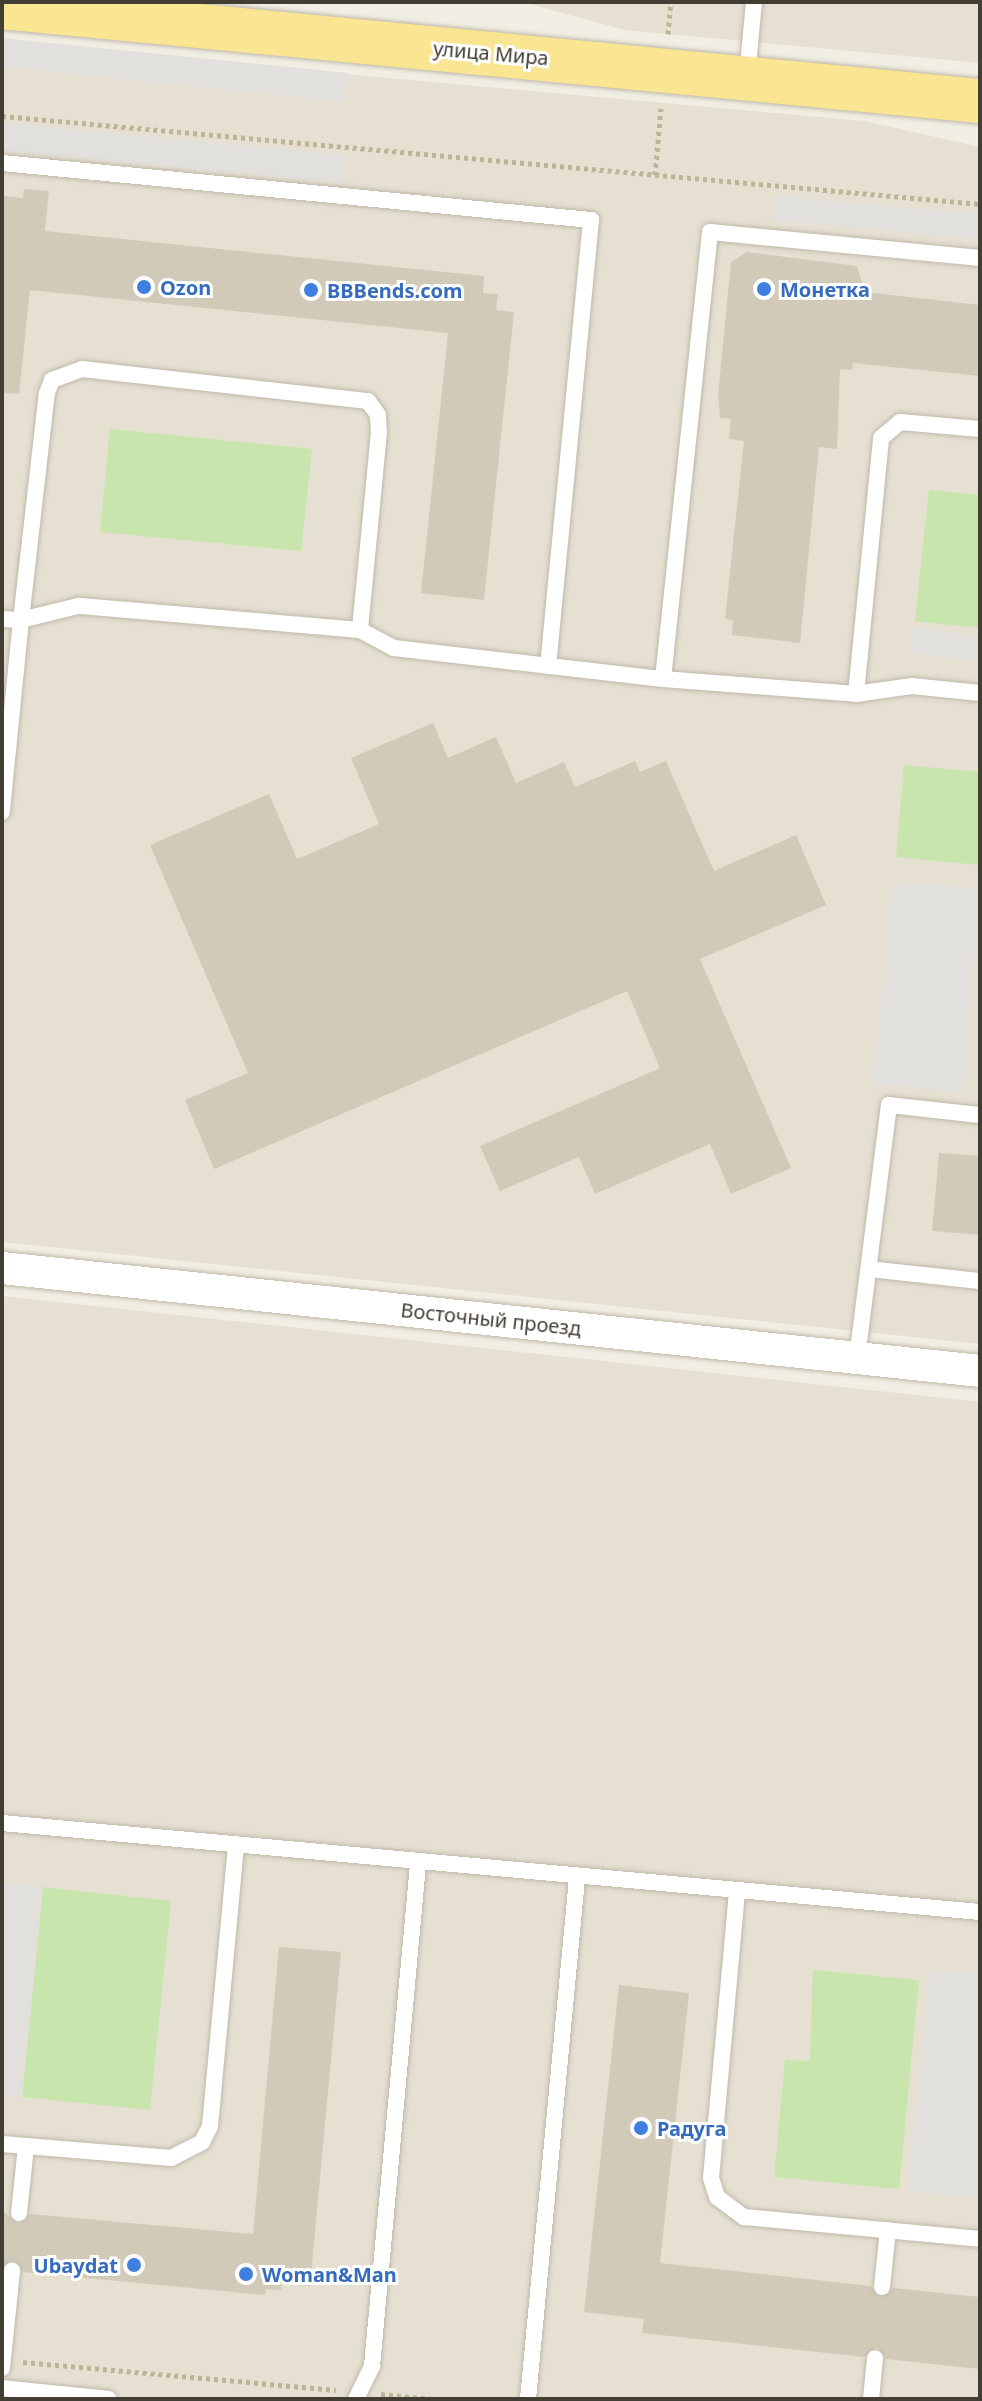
<!DOCTYPE html>
<meta charset="utf-8">
<style>
body{margin:0}
#map{position:relative;width:982px;height:2401px;overflow:hidden;background:#f1eee3;font-family:"Noto Sans",sans-serif}
div>[style]{position:absolute}
.residential>*{inset:0;background:#e5e0d2}
.green>*{inset:0;background:#c7e5ad}
.parking>*{inset:0;background:#e2e0dc}
.building>*{inset:0;background:#d2cab9}
.path>*{height:5px;margin-top:-2.5px;transform-origin:0;background:repeating-linear-gradient(90deg,#bdb398 0 4px,transparent 0 8px)}
.roads{filter:drop-shadow(0 0 2px #bfb9a9) drop-shadow(0 0 2px #bfb9a9)}
.lane>*{height:16px;margin:-8px;padding:0 8px;transform-origin:8px;border-radius:8px;background:#fff}
.street>*{height:32px;margin:-16px;padding:0 16px;transform-origin:16px;border-radius:16px;background:#fff}
.primary>*{height:44px;margin:-22px;padding:0 22px;transform-origin:22px;border-radius:22px;background:#fae593}
.dots>*{width:22px;height:22px;translate:-50% -50%;box-sizing:border-box;border:4px solid #fff;border-radius:50%}
span{translate:-50% -50%;white-space:nowrap;text-align:center;line-height:1.15;-webkit-text-stroke:6px #fff;paint-order:stroke}
.street-label{font-size:20px;color:#433e34}
.shop-label{font-size:20px;color:#366cbe;font-weight:700}
.left{translate:0 -50%;text-align:left}
.right{translate:-100% -50%;text-align:right}
.frame{position:absolute;inset:0;border:4px solid #433e34;pointer-events:none}
</style>
<div id="map">
<div class="residential">
<i style="clip-path:polygon(522px 2px,980px 2px,980px 63px,625px 30px)"></i>
<i style="clip-path:polygon(2px 43px,864px 121px,980px 147px,980px 1344px,2px 1242px)"></i>
<i style="clip-path:polygon(2px 1296px,980px 1402px,980px 2399px,2px 2399px)"></i>
</div>
<div class="green">
<i style="clip-path:polygon(110px 429px,312px 449px,301px 551px,100px 532px)"></i>
<i style="clip-path:polygon(929px 490px,980px 495px,980px 628px,915px 621px)"></i>
<i style="clip-path:polygon(904px 765px,980px 772px,980px 865px,896px 857px)"></i>
<i style="clip-path:polygon(43px 1887px,171px 1901px,150px 2110px,22px 2097px)"></i>
<i style="clip-path:polygon(813px 1970px,919px 1980px,899px 2189px,774px 2177px,785px 2060px,810px 2061px)"></i>
</div>
<div class="parking">
<i style="clip-path:polygon(2px 38px,348px 73px,345px 102px,2px 67px)"></i>
<i style="clip-path:polygon(2px 123px,344px 155px,342px 183px,2px 151px)"></i>
<i style="clip-path:polygon(775px 196px,980px 214px,980px 239px,773px 220px)"></i>
<i style="clip-path:polygon(912px 628px,980px 636px,980px 661px,909px 653px)"></i>
<i style="clip-path:polygon(893px 881px,980px 889px,963px 1092px,873px 1084px)"></i>
<i style="clip-path:polygon(2px 1883px,43px 1887px,22px 2097px,2px 2095px)"></i>
<i style="clip-path:polygon(930px 1969px,980px 1974px,980px 2198px,908px 2191px)"></i>
</div>
<div class="building">
<i style="clip-path:polygon(24px 189px,49px 191px,45px 231px,484px 276px,483px 293px,498px 294px,496px 310px,514px 312px,484px 600px,421px 593px,448px 333px,30px 290px,19px 394px,2px 393px,2px 196px,23px 198px)"></i>
<i style="clip-path:polygon(747px 252px,857px 266px,865px 292px,980px 305px,980px 376px,853px 363px,852px 370px,840px 369px,837px 449px,819px 447px,800px 643px,732px 635px,733px 620px,725px 619px,744px 441px,729px 439px,731px 419px,720px 418px,718px 395px,731px 262px)"></i>
<i style="clip-path:polygon(433px 723px,448px 758px,496px 737px,516px 783px,564px 762px,575px 787px,635px 761px,640px 772px,666px 761px,714px 871px,796px 835px,826px 905px,700px 959px,791px 1168px,731px 1194px,710px 1144px,595px 1194px,579px 1157px,500px 1191px,480px 1146px,660px 1068px,627px 991px,214px 1169px,185px 1100px,248px 1073px,150px 845px,269px 794px,297px 859px,379px 824px,351px 758px)"></i>
<i style="clip-path:polygon(939px 1153px,980px 1156px,980px 1235px,932px 1231px)"></i>
<i style="clip-path:polygon(279px 1947px,341px 1952px,310px 2286px,281px 2283px,281px 2290px,266px 2289px,265px 2295px,23px 2272px,14px 2260px,2px 2267px,2px 2211px,19px 2224px,30px 2214px,253px 2234px)"></i>
<i style="clip-path:polygon(619px 1985px,689px 1993px,660px 2263px,871px 2286px,880px 2298px,893px 2288px,980px 2297px,980px 2369px,886px 2359px,877px 2347px,864px 2357px,642px 2333px,644px 2319px,584px 2312px)"></i>
</div>
<div class="path">
<i style="left:668px;top:34px;width:32px;rotate:-85deg"></i>
<i style="left:2px;top:116px;width:982px;rotate:5.14deg"></i>
<i style="left:655px;top:175px;width:67px;rotate:-84.9deg"></i>
<i style="left:23px;top:2362px;width:314px;rotate:5.1deg"></i>
<i style="left:381px;top:2394px;width:52px;rotate:5.5deg"></i>
</div>
<div class="roads">
<div class="lane">
<i style="left:747px;top:75px;width:73px;rotate:-84.5deg"></i>
<i style="left:2px;top:163px;width:592px;rotate:5.53deg"></i>
<i style="left:591px;top:220px;width:448px;rotate:95.5deg"></i>
<i style="left:82px;top:369px;width:288px;rotate:6.4deg"></i>
<i style="left:368px;top:401px;width:17px;rotate:54deg"></i>
<i style="left:378px;top:415px;width:17px;rotate:87deg"></i>
<i style="left:379px;top:432px;width:199px;rotate:95.5deg"></i>
<i style="left:360px;top:630px;width:283px;rotate:-175.1deg"></i>
<i style="left:78px;top:606px;width:59px;rotate:166.2deg"></i>
<i style="left:21px;top:620px;width:228px;rotate:-83.5deg"></i>
<i style="left:47px;top:393px;width:14px;rotate:-69deg"></i>
<i style="left:52px;top:380px;width:32px;rotate:-20deg"></i>
<i style="left:2px;top:619px;width:19px;rotate:3deg"></i>
<i style="left:21px;top:620px;width:193px;rotate:95.7deg"></i>
<i style="left:360px;top:630px;width:38px;rotate:28deg"></i>
<i style="left:394px;top:648px;width:271px;rotate:6.6deg"></i>
<i style="left:663px;top:679px;width:194px;rotate:4.4deg"></i>
<i style="left:856px;top:694px;width:57px;rotate:-8.1deg"></i>
<i style="left:912px;top:686px;width:68px;rotate:5.9deg"></i>
<i style="left:663px;top:679px;width:449px;rotate:-84deg"></i>
<i style="left:710px;top:232px;width:271px;rotate:5.5deg"></i>
<i style="left:856px;top:694px;width:257px;rotate:-84.4deg"></i>
<i style="left:881px;top:438px;width:25px;rotate:-40deg"></i>
<i style="left:900px;top:422px;width:80px;rotate:5deg"></i>
<i style="left:869px;top:1269px;width:112px;rotate:6.2deg"></i>
<i style="left:857px;top:1358px;width:255px;rotate:-82.8deg"></i>
<i style="left:889px;top:1105px;width:92px;rotate:6.3deg"></i>
<i style="left:2px;top:1823px;width:982px;rotate:5.2deg"></i>
<i style="left:737px;top:1892px;width:287px;rotate:95.2deg"></i>
<i style="left:711px;top:2178px;width:20px;rotate:72deg"></i>
<i style="left:717px;top:2197px;width:34px;rotate:37deg"></i>
<i style="left:744px;top:2217px;width:237px;rotate:5.3deg"></i>
<i style="left:2px;top:2144px;width:170px;rotate:4.7deg"></i>
<i style="left:171px;top:2158px;width:35px;rotate:-27deg"></i>
<i style="left:202px;top:2142px;width:18px;rotate:-63deg"></i>
<i style="left:210px;top:2126px;width:281px;rotate:-84.7deg"></i>
<i style="left:19px;top:2213px;width:67px;rotate:-84deg"></i>
<i style="left:882px;top:2287px;width:57px;rotate:-84deg"></i>
<i style="left:2px;top:2368px;width:98px;rotate:-84.1deg"></i>
<i style="left:2px;top:2388px;width:107px;rotate:5.9deg"></i>
<i style="left:356px;top:2399px;width:37px;rotate:-64deg"></i>
<i style="left:372px;top:2366px;width:504px;rotate:-84.76deg"></i>
<i style="left:528px;top:2399px;width:522px;rotate:-84.62deg"></i>
<i style="left:871px;top:2399px;width:41px;rotate:-84.4deg"></i>
</div>
<div class="street">
<i style="left:2px;top:1268px;width:983px;rotate:6.01deg"></i>
</div>
<div class="primary">
<i style="left:2px;top:7px;width:983px;rotate:5.49deg"></i>
</div>
</div>
<div class="dots">
<i style="left:144px;top:287px;background:#3f7fe0"></i>
<i style="left:764px;top:289px;background:#3f7fe0"></i>
<i style="left:311px;top:290px;background:#3f7fe0"></i>
<i style="left:641px;top:2128px;background:#3f7fe0"></i>
<i style="left:134px;top:2265px;background:#3f7fe0"></i>
<i style="left:246px;top:2274px;background:#3f7fe0"></i>
</div>
<div class="street-label">
<span style="left:491px;top:53px;rotate:5deg">улица Мира</span>
<span style="left:491px;top:1319px;rotate:6deg">Восточный проезд</span>
</div>
<div class="shop-label">
<span class="left" style="left:160px;top:287px">Ozon</span>
<span class="left" style="left:780px;top:289px">Монетка</span>
<span class="left" style="left:327px;top:290px">BBBends.com</span>
<span class="left" style="left:657px;top:2128px">Радуга</span>
<span class="right" style="left:118px;top:2265px">Ubaydat</span>
<span class="left" style="left:262px;top:2274px">Woman&amp;Man</span>
</div>
<div class="frame"></div>
</div>
